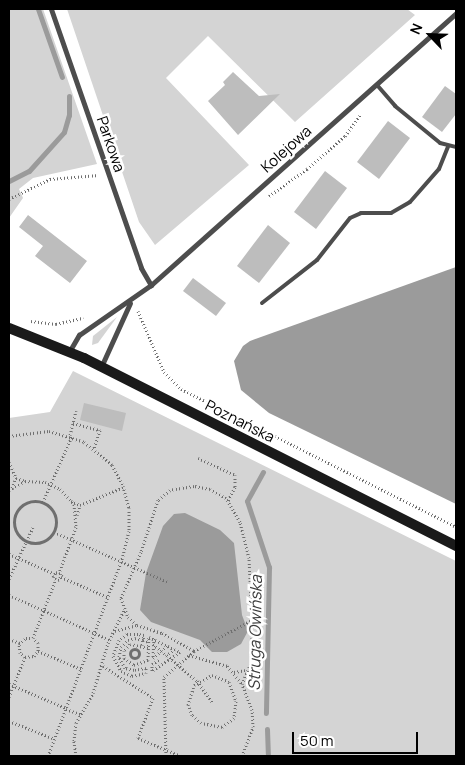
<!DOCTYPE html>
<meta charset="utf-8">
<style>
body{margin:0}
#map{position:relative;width:465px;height:765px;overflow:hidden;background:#fff;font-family:Manrope,sans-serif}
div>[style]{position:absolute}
.green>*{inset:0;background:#d4d4d4}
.water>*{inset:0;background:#9b9b9b}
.stream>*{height:5px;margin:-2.5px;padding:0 2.5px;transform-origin:2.5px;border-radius:2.5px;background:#9b9b9b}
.building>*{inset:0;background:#bdbdbd}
.path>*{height:3px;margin-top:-1.5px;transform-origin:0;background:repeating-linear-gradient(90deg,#6f6f6f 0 1px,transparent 0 3.5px)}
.path>.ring{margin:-1.5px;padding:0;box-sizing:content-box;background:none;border:3px solid #6f6f6f;border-radius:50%}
.lane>*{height:4px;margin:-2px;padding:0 2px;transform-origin:2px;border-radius:2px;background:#4d4d4d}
.street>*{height:5px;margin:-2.5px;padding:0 2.5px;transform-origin:2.5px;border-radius:2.5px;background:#4d4d4d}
.secondary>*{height:10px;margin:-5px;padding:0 5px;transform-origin:5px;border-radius:5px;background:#1a1a1a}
span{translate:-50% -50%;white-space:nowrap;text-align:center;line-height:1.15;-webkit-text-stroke:5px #fff;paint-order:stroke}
.street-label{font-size:15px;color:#000}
.water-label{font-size:16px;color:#3c3c3c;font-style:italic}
.frame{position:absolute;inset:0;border:10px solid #000;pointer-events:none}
.north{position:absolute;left:405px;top:10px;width:50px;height:50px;-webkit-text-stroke:4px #fff;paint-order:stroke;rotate:294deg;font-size:14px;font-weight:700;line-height:20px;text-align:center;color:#000}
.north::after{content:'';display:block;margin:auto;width:18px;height:22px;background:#000;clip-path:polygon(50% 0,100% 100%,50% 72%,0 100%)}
.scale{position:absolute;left:292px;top:732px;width:126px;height:22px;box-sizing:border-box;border:2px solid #000;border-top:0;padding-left:6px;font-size:15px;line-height:18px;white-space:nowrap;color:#000;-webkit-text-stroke:4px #fff;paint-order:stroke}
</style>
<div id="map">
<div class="green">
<i style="clip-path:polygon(9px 9px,43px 9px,97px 164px,33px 178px,19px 189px,23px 198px,9px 218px)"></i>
<i style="clip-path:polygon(67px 9px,407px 9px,415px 15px,295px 122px,208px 36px,166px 78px,249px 165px,155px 245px,139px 222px)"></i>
<i style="clip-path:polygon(117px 317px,98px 343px,92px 345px,93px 336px)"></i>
<i style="clip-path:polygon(73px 371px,456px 561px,456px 756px,9px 756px,9px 418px,50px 412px)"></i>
</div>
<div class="water">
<i style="clip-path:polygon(456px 267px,456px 504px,269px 413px,241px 390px,234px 361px,243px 346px,250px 341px)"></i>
<i style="clip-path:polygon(185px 513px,220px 530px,234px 543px,242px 615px,248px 631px,241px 644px,227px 652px,212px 652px,200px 640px,151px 622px,140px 610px,146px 573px,163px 526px,174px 514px)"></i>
</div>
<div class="stream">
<i style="left:38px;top:9px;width:72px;rotate:70.6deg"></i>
<i style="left:9px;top:181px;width:22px;rotate:-27deg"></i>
<i style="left:29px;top:171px;width:52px;rotate:-48.1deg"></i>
<i style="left:64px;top:132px;width:18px;rotate:-74deg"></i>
<i style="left:69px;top:115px;width:19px;rotate:-90deg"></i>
<i style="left:263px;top:472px;width:33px;rotate:119deg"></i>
<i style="left:247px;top:501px;width:70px;rotate:71.6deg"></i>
<i style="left:269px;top:567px;width:146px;rotate:91.2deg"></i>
<i style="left:267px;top:729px;width:25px;rotate:88deg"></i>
</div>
<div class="building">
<i style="clip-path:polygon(233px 72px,259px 96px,280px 94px,238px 135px,208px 101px,225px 85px,223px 82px)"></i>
<i style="clip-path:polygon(445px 86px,456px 94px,456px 114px,442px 132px,422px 117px)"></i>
<i style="clip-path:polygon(388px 121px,410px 138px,379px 179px,357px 162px)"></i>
<i style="clip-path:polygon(325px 171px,347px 188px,316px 229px,294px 212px)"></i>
<i style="clip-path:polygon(28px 215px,87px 261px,70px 283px,35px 256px,43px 246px,19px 227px)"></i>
<i style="clip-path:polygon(268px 225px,290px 243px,259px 283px,237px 266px)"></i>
<i style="clip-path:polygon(193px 278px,226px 303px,216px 316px,183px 291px)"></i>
<i style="clip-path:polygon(84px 403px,126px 413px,122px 431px,80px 420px)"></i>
</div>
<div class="path">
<i style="left:269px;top:196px;width:47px;rotate:-35.4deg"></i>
<i style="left:307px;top:169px;width:50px;rotate:-41deg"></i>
<i style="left:345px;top:136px;width:27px;rotate:-54deg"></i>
<i style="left:9px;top:199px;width:46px;rotate:-26deg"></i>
<i style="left:50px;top:179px;width:49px;rotate:-4.7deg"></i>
<i style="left:138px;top:311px;width:66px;rotate:66.9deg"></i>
<i style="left:164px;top:372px;width:24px;rotate:45deg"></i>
<i style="left:181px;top:389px;width:308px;rotate:26.6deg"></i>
<i style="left:31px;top:321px;width:25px;rotate:7deg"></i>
<i style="left:56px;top:324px;width:28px;rotate:-13deg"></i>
<i style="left:73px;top:423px;width:28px;rotate:15deg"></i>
<i style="left:100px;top:430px;width:19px;rotate:108deg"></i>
<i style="left:70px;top:435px;width:25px;rotate:-76deg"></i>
<i style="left:9px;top:436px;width:40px;rotate:-7.1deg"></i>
<i style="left:49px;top:431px;width:37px;rotate:17deg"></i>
<i style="left:84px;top:442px;width:36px;rotate:39deg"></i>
<i style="left:112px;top:465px;width:24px;rotate:62deg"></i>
<i style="left:123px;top:486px;width:23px;rotate:75deg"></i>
<i style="left:129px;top:508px;width:23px;rotate:90deg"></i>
<i style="left:129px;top:531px;width:32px;rotate:104deg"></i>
<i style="left:121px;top:562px;width:207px;rotate:110.6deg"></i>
<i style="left:198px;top:458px;width:41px;rotate:24.7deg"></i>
<i style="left:235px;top:475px;width:12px;rotate:90deg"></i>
<i style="left:235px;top:487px;width:16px;rotate:117deg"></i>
<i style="left:9px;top:462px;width:17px;rotate:66deg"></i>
<i style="left:16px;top:478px;width:9px;rotate:18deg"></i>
<i style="left:12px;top:488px;width:11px;rotate:-68deg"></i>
<i style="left:9px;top:490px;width:18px;rotate:-29deg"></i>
<i style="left:25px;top:481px;width:20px;rotate:3deg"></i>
<i style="left:45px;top:482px;width:17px;rotate:25deg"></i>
<i style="left:60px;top:489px;width:21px;rotate:47deg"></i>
<i style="left:74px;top:504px;width:23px;rotate:85deg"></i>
<i style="left:76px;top:527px;width:49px;rotate:110.3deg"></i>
<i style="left:59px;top:573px;width:3px;rotate:18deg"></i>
<i style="left:62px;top:574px;width:7px;rotate:117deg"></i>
<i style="left:59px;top:580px;width:3px;rotate:-162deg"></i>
<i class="ring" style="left:14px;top:501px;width:39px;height:39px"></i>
<i style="left:71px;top:501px;width:10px;rotate:24deg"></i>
<i style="left:43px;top:502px;width:72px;rotate:-66.3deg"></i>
<i style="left:77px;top:515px;width:10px;rotate:-73deg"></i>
<i style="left:80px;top:505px;width:48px;rotate:-22.2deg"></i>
<i style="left:54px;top:532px;width:124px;rotate:23.7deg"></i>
<i style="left:9px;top:554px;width:50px;rotate:23.5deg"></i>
<i style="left:61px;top:577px;width:51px;rotate:23.1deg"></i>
<i style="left:9px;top:579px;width:57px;rotate:-65.2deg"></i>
<i style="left:9px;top:595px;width:111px;rotate:24deg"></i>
<i style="left:115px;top:631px;width:23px;rotate:-15deg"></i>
<i style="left:154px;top:638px;width:20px;rotate:93deg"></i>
<i style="left:153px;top:658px;width:20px;rotate:-41deg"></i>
<i style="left:9px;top:639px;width:12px;rotate:20deg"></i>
<i style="left:153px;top:644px;width:57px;rotate:40.1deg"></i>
<i style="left:197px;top:681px;width:26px;rotate:54deg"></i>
<i style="left:142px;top:645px;width:10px;rotate:-79deg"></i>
<i style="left:144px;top:635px;width:6px;rotate:-171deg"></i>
<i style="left:138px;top:634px;width:11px;rotate:180deg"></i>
<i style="left:127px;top:634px;width:10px;rotate:143deg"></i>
<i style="left:119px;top:640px;width:17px;rotate:111deg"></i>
<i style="left:113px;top:656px;width:17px;rotate:62deg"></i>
<i style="left:121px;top:671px;width:12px;rotate:24deg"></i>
<i style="left:132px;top:676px;width:14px;rotate:-12deg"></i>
<i style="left:146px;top:673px;width:5px;rotate:-90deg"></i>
<i style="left:146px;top:668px;width:12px;rotate:171deg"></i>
<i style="left:134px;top:670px;width:9px;rotate:-167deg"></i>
<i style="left:125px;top:668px;width:13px;rotate:-119deg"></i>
<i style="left:119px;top:657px;width:10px;rotate:-79deg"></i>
<i style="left:121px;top:647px;width:10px;rotate:-45deg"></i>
<i style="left:128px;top:640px;width:7px;rotate:-16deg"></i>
<i style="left:135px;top:638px;width:8px;rotate:14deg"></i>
<i style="left:143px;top:640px;width:6px;rotate:18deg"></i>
<i style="left:148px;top:648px;width:18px;rotate:-167deg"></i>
<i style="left:130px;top:644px;width:9px;rotate:131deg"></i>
<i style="left:124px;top:651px;width:7px;rotate:90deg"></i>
<i style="left:124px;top:658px;width:12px;rotate:35deg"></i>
<i style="left:134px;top:665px;width:15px;rotate:-20deg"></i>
<i style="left:148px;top:660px;width:23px;rotate:-88deg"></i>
<i style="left:149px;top:637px;width:34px;rotate:26deg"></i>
<i style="left:180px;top:652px;width:34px;rotate:146deg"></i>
<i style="left:152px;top:671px;width:7px;rotate:-90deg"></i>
<i style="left:152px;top:664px;width:10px;rotate:-29deg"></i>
<i class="ring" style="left:130.5px;top:649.5px;width:6px;height:6px"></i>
<i style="left:38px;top:651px;width:47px;rotate:22.7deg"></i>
<i style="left:189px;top:655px;width:40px;rotate:16deg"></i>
<i style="left:227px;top:666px;width:23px;rotate:50deg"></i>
<i style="left:166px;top:656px;width:11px;rotate:-38deg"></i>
<i style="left:25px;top:657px;width:6px;rotate:-141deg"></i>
<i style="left:20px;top:653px;width:9px;rotate:-96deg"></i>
<i style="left:19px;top:644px;width:9px;rotate:-41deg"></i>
<i style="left:26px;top:638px;width:7px"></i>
<i style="left:103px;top:666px;width:59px;rotate:32.6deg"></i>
<i style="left:153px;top:698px;width:43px;rotate:110.6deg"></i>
<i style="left:138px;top:738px;width:47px;rotate:22.7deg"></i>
<i style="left:234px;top:672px;width:13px;rotate:-9deg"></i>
<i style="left:212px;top:675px;width:18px;rotate:22deg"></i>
<i style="left:229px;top:682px;width:20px;rotate:70deg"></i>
<i style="left:236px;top:701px;width:17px;rotate:97deg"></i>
<i style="left:234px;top:718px;width:15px;rotate:143deg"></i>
<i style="left:222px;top:727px;width:21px;rotate:-169deg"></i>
<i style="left:201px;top:723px;width:12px;rotate:-138deg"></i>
<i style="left:192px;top:715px;width:11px;rotate:-112deg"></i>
<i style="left:188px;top:705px;width:21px;rotate:-73deg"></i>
<i style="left:194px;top:685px;width:21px;rotate:-29deg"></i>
<i style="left:9px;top:684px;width:62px;rotate:22.8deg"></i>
<i style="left:9px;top:697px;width:43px;rotate:-68.2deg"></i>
<i style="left:25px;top:657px;width:9px;rotate:-6deg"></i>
<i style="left:34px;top:656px;width:6px;rotate:-51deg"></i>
<i style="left:38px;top:651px;width:8px;rotate:-90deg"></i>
<i style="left:38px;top:643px;width:7px;rotate:-135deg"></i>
<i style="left:33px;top:638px;width:63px;rotate:-68.7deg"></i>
<i style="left:56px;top:579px;width:4px;rotate:-146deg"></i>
<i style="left:53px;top:577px;width:6px;rotate:-59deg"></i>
<i style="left:56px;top:572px;width:3px;rotate:18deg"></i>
<i style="left:66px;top:709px;width:15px;rotate:20deg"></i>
<i style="left:9px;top:721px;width:49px;rotate:21.4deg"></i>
<i style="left:76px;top:756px;width:15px;rotate:-98deg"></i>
<i style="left:74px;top:741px;width:18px;rotate:-84deg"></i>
<i style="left:76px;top:723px;width:34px;rotate:-60deg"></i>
<i style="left:93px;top:693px;width:52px;rotate:-73.3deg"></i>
<i style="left:108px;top:643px;width:37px;rotate:-64deg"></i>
<i style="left:166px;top:756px;width:79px;rotate:-91.5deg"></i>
<i style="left:164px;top:677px;width:40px;rotate:-41deg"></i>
<i style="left:194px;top:651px;width:66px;rotate:-28.1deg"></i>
<i style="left:252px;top:620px;width:62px;rotate:-92.8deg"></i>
<i style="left:249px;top:558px;width:37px;rotate:-104deg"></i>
<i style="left:240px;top:522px;width:28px;rotate:-120deg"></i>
<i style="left:226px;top:498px;width:18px;rotate:-151deg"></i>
<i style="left:210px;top:489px;width:16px;rotate:-169deg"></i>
<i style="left:194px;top:486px;width:24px;rotate:171deg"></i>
<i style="left:170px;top:490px;width:16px;rotate:140deg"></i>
<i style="left:158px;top:500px;width:55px;rotate:108.1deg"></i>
<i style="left:141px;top:552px;width:50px;rotate:113.5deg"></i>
<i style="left:121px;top:598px;width:20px;rotate:70deg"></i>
<i style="left:128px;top:617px;width:12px;rotate:42deg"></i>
<i style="left:137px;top:625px;width:26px;rotate:18deg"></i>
<i style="left:162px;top:633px;width:37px;rotate:29deg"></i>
<i style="left:242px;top:756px;width:31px;rotate:-69deg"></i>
<i style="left:253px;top:727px;width:17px;rotate:-93deg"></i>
<i style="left:252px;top:710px;width:28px;rotate:-111deg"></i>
<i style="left:242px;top:684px;width:26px;rotate:-67deg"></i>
<i style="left:252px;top:660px;width:40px;rotate:-90deg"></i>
</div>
<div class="lane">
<i style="left:377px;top:85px;width:28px;rotate:49deg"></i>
<i style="left:395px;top:106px;width:58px;rotate:39.4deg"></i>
<i style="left:440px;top:143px;width:16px;rotate:14deg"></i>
<i style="left:262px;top:303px;width:70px;rotate:-38deg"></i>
<i style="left:317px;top:260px;width:53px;rotate:-51.8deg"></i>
<i style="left:350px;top:218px;width:12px;rotate:-24deg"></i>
<i style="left:361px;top:213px;width:30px"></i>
<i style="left:391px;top:213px;width:22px;rotate:-30deg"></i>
<i style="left:410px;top:202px;width:44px;rotate:-48.7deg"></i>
<i style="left:439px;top:169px;width:24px;rotate:-68deg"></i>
</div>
<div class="street">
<i style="left:51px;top:9px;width:274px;rotate:70.8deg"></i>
<i style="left:141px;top:268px;width:20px;rotate:60deg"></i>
<i style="left:69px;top:352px;width:20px;rotate:-60deg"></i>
<i style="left:79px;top:335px;width:88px;rotate:-34.8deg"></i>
<i style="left:151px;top:285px;width:409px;rotate:-41.7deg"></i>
<i style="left:101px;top:367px;width:70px;rotate:-65.6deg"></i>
</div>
<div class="secondary">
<i style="left:9px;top:328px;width:81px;rotate:21.8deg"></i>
<i style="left:84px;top:358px;width:417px;rotate:26.8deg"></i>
</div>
<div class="street-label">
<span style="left:111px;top:144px;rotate:71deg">Parkowa</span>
<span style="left:286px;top:149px;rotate:-42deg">Kolejowa</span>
<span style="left:240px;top:421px;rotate:27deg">Poznańska</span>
</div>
<div class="water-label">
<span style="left:255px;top:633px;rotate:-89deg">Struga Owińska</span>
</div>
<div class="frame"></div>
<div class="north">N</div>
<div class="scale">50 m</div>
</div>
